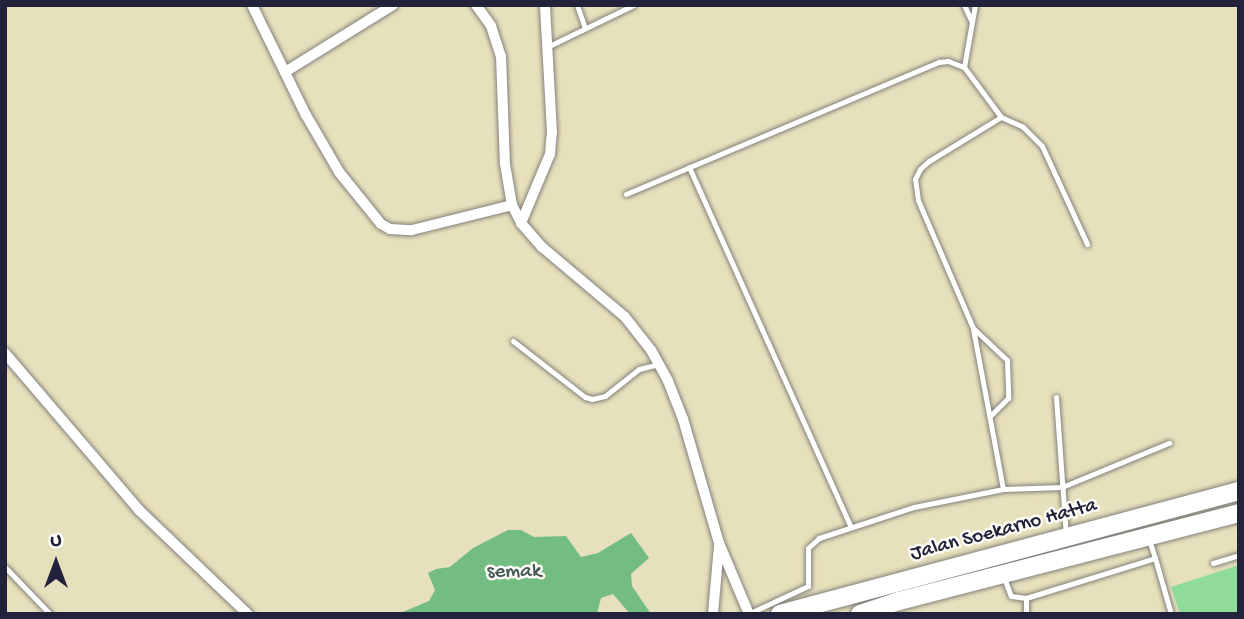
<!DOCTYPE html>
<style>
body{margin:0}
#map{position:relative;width:1244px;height:619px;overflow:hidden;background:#e7e0bc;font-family:"Gochi Hand",sans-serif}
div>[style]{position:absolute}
.green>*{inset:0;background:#8fdc9a}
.forest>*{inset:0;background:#73bc82}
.roads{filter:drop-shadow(0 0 2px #84817c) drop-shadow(0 0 2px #84817c)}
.service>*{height:5px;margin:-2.5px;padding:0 2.5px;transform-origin:2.5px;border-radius:2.5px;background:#fff}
.minor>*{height:10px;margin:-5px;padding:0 5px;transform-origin:5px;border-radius:5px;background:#fff}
.trunk>*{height:18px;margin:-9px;padding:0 9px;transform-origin:9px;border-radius:9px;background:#fff}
span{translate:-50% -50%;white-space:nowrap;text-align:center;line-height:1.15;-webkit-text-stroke:5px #fdfcf7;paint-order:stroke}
.street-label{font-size:21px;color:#22223b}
.park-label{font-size:21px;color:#435a58}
.frame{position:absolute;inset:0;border:7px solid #22223b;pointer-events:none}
.north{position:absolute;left:21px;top:528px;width:70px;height:70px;-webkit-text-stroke:5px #fdfcf7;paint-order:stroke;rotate:0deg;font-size:19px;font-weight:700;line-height:28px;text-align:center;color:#22223b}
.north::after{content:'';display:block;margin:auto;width:24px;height:32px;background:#22223b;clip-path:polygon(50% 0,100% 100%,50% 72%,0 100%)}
</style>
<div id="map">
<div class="green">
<i style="clip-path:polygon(1239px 565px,1239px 614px,1180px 614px,1171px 587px)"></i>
</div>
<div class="forest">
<i style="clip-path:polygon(508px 530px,521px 530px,534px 537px,566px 536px,581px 557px,598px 553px,631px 533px,649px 558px,631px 574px,632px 586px,651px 614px,630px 614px,613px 594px,601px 598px,597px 614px,398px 614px,429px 601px,435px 590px,428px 573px,436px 569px,450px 567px,473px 548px)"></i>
</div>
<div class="roads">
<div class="service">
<i style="left:577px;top:5px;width:24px;rotate:71deg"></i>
<i style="left:964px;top:5px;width:17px;rotate:65deg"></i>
<i style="left:549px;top:46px;width:94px;rotate:-25.8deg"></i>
<i style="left:964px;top:67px;width:63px;rotate:-79.9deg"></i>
<i style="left:689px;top:167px;width:395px;rotate:65.8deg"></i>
<i style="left:626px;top:194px;width:340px;rotate:-22.9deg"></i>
<i style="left:939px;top:62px;width:9px;rotate:-6deg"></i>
<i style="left:948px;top:61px;width:17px;rotate:21deg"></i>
<i style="left:964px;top:67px;width:62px;rotate:53.5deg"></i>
<i style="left:973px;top:328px;width:47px;rotate:43.3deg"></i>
<i style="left:1007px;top:360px;width:38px;rotate:88deg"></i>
<i style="left:1008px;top:398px;width:25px;rotate:135deg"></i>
<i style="left:513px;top:341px;width:91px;rotate:37.9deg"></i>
<i style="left:585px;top:397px;width:7px;rotate:16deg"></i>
<i style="left:592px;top:399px;width:13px;rotate:-13deg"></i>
<i style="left:605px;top:396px;width:43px;rotate:-38.5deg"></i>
<i style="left:639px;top:369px;width:21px;rotate:-14deg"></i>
<i style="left:1056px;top:397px;width:138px;rotate:85.9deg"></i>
<i style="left:1003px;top:489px;width:164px;rotate:-100.6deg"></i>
<i style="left:973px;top:328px;width:139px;rotate:-113.3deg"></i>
<i style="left:918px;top:200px;width:21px;rotate:-98deg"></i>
<i style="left:915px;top:179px;width:11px;rotate:-63deg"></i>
<i style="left:920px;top:169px;width:12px;rotate:-42deg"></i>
<i style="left:929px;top:161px;width:84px;rotate:-31.4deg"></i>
<i style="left:1001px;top:117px;width:24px;rotate:24deg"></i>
<i style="left:1023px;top:127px;width:27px;rotate:45deg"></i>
<i style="left:1042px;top:146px;width:108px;rotate:65.3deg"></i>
<i style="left:1155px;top:558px;width:58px;rotate:74.1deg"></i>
<i style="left:1213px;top:563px;width:27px;rotate:-17deg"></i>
<i style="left:5px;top:567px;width:65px;rotate:46.2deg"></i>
<i style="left:1004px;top:578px;width:19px;rotate:69deg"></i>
<i style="left:1011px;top:596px;width:15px;rotate:8deg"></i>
<i style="left:1026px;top:598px;width:135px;rotate:-17.2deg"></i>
<i style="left:1155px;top:558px;width:20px;rotate:-108deg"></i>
<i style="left:1026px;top:598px;width:16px;rotate:90deg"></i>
<i style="left:750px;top:613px;width:64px;rotate:-25deg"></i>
<i style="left:808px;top:586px;width:38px;rotate:-90deg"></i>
<i style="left:808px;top:548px;width:15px;rotate:-42deg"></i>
<i style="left:819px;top:538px;width:100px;rotate:-18.1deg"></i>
<i style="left:914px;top:507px;width:91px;rotate:-11.4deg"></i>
<i style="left:1003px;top:489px;width:59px;rotate:-1.9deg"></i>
<i style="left:1062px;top:487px;width:116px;rotate:-22.4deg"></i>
</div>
<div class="minor">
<i style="left:252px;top:5px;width:123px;rotate:63.9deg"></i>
<i style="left:306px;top:115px;width:66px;rotate:59.9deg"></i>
<i style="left:339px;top:172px;width:67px;rotate:51.1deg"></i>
<i style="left:381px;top:224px;width:10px;rotate:29deg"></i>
<i style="left:390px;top:229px;width:22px;rotate:3deg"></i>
<i style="left:412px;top:230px;width:103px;rotate:-14deg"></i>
<i style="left:512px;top:205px;width:20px;rotate:63deg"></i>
<i style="left:521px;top:223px;width:32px;rotate:49deg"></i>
<i style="left:542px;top:247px;width:109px;rotate:40.1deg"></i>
<i style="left:625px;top:317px;width:42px;rotate:51.8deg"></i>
<i style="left:651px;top:350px;width:35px;rotate:61deg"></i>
<i style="left:668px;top:381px;width:41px;rotate:68.5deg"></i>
<i style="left:683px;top:419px;width:129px;rotate:73.8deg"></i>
<i style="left:719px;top:543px;width:77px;rotate:67.1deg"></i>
<i style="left:476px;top:5px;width:26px;rotate:54deg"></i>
<i style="left:491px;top:26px;width:32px;rotate:72deg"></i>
<i style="left:501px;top:56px;width:108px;rotate:87.9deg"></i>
<i style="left:505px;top:164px;width:42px;rotate:80.3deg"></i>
<i style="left:285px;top:72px;width:127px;rotate:-31.8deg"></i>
<i style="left:521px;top:223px;width:75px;rotate:-67.2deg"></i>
<i style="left:550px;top:154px;width:22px;rotate:-85deg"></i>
<i style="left:552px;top:132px;width:127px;rotate:-93.2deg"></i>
<i style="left:5px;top:353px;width:206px;rotate:49.5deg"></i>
<i style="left:139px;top:510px;width:151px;rotate:43.7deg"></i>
<i style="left:713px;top:614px;width:68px;rotate:-85deg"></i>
</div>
<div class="trunk">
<i style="left:780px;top:614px;width:475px;rotate:-15deg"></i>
<i style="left:860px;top:614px;width:41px;rotate:-18.4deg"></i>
<i style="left:899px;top:601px;width:351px;rotate:-14.5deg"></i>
</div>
</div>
<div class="street-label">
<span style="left:1004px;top:531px;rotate:-15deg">Jalan Soekarno Hatta</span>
</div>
<div class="park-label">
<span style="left:514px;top:573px">semak</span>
</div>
<div class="frame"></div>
<div class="north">U</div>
</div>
